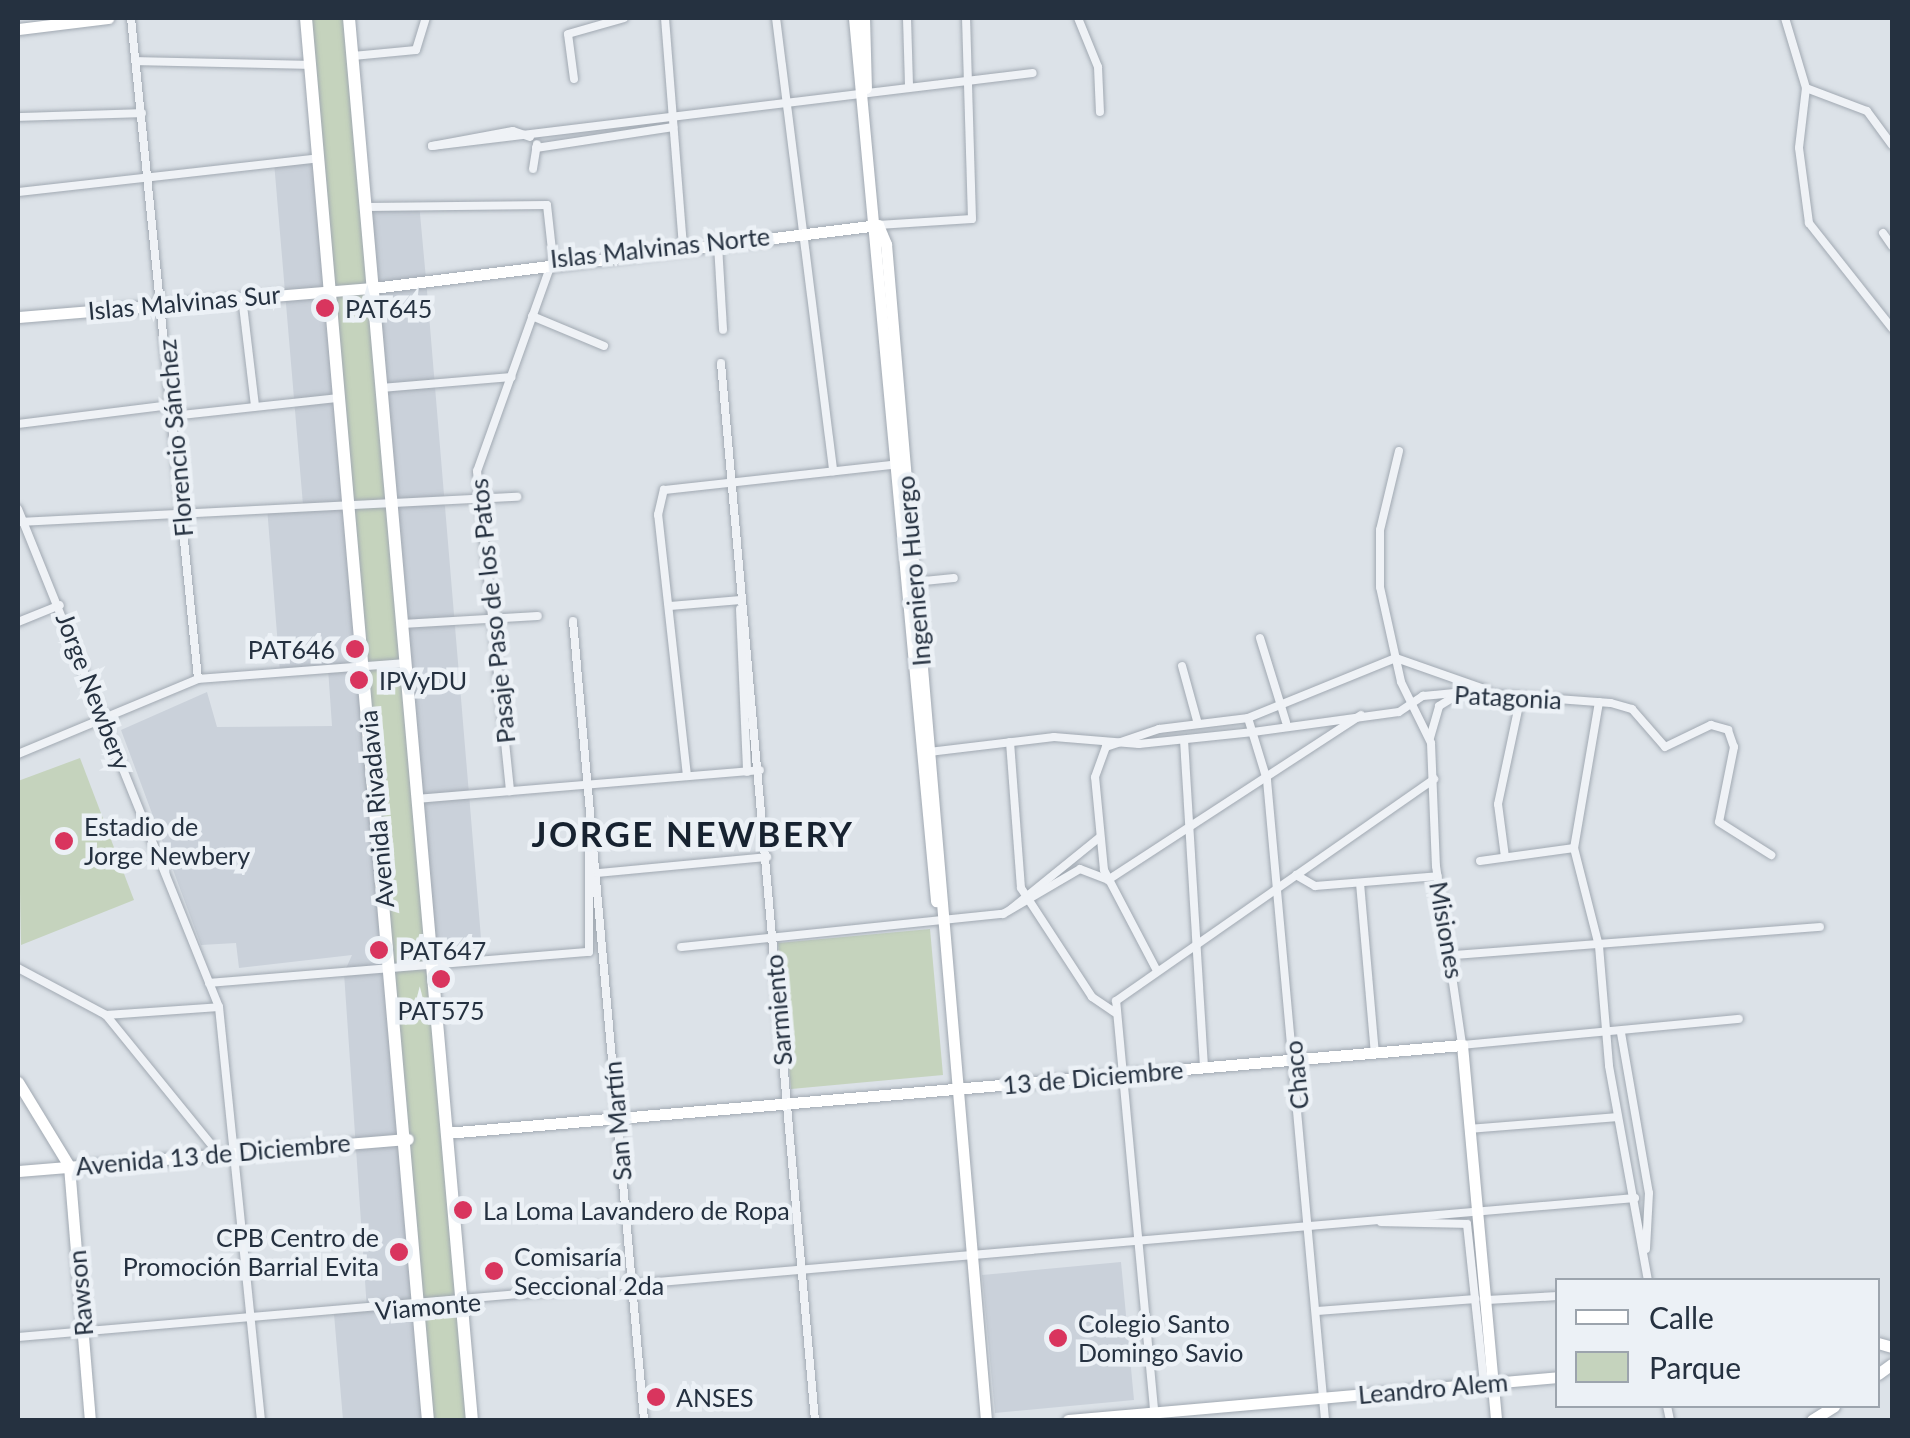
<!DOCTYPE html>
<meta charset="utf-8">
<style>
body{margin:0}
#map{position:relative;width:1910px;height:1438px;overflow:hidden;background:#dce2e8;font-family:Lato,sans-serif}
div>[style]{position:absolute}
.built>*{inset:0;background:#cad1da}
.green>*{inset:0;background:#c5d3bd}
.roads{filter:drop-shadow(0 0 2px #a1a9b2) drop-shadow(0 0 2px #a1a9b2)}
.street>*{height:8px;margin:-4px;padding:0 4px;transform-origin:4px;border-radius:4px;background:#eff2f6}
.secondary>*{height:11px;margin:-5.5px;padding:0 5.5px;transform-origin:5.5px;border-radius:5.5px;background:#fff}
.primary>*{height:12px;margin:-6px;padding:0 6px;transform-origin:6px;border-radius:6px;background:#fff}
.dots>*{width:28px;height:28px;translate:-50% -50%;box-sizing:border-box;border:5px solid #ecf1f6;border-radius:50%}
span{translate:-50% -50%;white-space:nowrap;text-align:center;line-height:1.15;-webkit-text-stroke:9px #ecf1f6;paint-order:stroke}
.street-label{font-size:25px;color:#253140}
.poi-label{font-size:25px;color:#253140}
.left{translate:0 -50%;text-align:left}
.right{translate:-100% -50%;text-align:right}
.district-label{font-size:35px;color:#172230;font-weight:700;letter-spacing:2.5px}
.frame{position:absolute;inset:0;border:20px solid #253140;pointer-events:none}
.legend{position:absolute;left:1555px;top:1278px;width:325px;height:130px;box-sizing:border-box;background:#ecf1f6;border:2px solid #9ca4ad;margin:0;padding:12px 18px;list-style:none;font-size:30px;color:#253140}
.legend li{display:flex;align-items:center;gap:20px;height:50px}
.legend b{width:50px;border:2px solid #9ca4ad}
</style>
<div id="map">
<div class="built">
<i style="clip-path:polygon(319px 158px,366px 207px,419px 203px,426px 279px,483px 962px,392px 971px,428px 1420px,343px 1420px,334px 1314px,367px 1310px,344px 973px,352px 955px,239px 968px,236px 943px,201px 945px,121px 730px,207px 692px,217px 727px,332px 726px,328px 668px,280px 672px,267px 507px,303px 505px,274px 162px)"></i>
<i style="clip-path:polygon(1121px 1262px,1134px 1400px,995px 1413px,982px 1275px)"></i>
</div>
<div class="green">
<i style="clip-path:polygon(306px 18px,349px 18px,472px 1420px,428px 1420px)"></i>
<i style="clip-path:polygon(80px 758px,134px 900px,21px 945px,18px 781px)"></i>
<i style="clip-path:polygon(930px 929px,943px 1075px,791px 1089px,778px 943px)"></i>
</div>
<div class="roads">
<div class="street">
<i style="left:131px;top:18px;width:664px;rotate:84.21deg"></i>
<i style="left:665px;top:18px;width:228px;rotate:85.5deg"></i>
<i style="left:776px;top:18px;width:457px;rotate:82.8deg"></i>
<i style="left:907px;top:18px;width:69px;rotate:88.3deg"></i>
<i style="left:1078px;top:18px;width:53px;rotate:67.8deg"></i>
<i style="left:1098px;top:67px;width:45px;rotate:87.5deg"></i>
<i style="left:1785px;top:18px;width:73px;rotate:73.3deg"></i>
<i style="left:1806px;top:88px;width:60px;rotate:96.7deg"></i>
<i style="left:1799px;top:148px;width:76px;rotate:82.4deg"></i>
<i style="left:1809px;top:223px;width:134px;rotate:51.7deg"></i>
<i style="left:353px;top:56px;width:63px;rotate:-5.4deg"></i>
<i style="left:416px;top:50px;width:34px;rotate:-73deg"></i>
<i style="left:136px;top:61px;width:174px;rotate:1.3deg"></i>
<i style="left:574px;top:79px;width:45px;rotate:-97.6deg"></i>
<i style="left:568px;top:34px;width:58px;rotate:-15.9deg"></i>
<i style="left:1806px;top:88px;width:65px;rotate:20.7deg"></i>
<i style="left:1867px;top:111px;width:42px;rotate:53.7deg"></i>
<i style="left:18px;top:117px;width:124px;rotate:-1.8deg"></i>
<i style="left:432px;top:146px;width:605px;rotate:-6.93deg"></i>
<i style="left:432px;top:146px;width:82px;rotate:-10.5deg"></i>
<i style="left:513px;top:131px;width:18px;rotate:19deg"></i>
<i style="left:536px;top:148px;width:139px;rotate:-8.7deg"></i>
<i style="left:533px;top:169px;width:25px;rotate:-81deg"></i>
<i style="left:18px;top:192px;width:303px;rotate:-6.4deg"></i>
<i style="left:366px;top:207px;width:181px;rotate:-0.6deg"></i>
<i style="left:547px;top:205px;width:54px;rotate:83.7deg"></i>
<i style="left:553px;top:259px;width:225px;rotate:109.7deg"></i>
<i style="left:477px;top:471px;width:322px;rotate:84.1deg"></i>
<i style="left:878px;top:225px;width:94px;rotate:-3.7deg"></i>
<i style="left:972px;top:219px;width:201px;rotate:-91.7deg"></i>
<i style="left:1883px;top:233px;width:16px;rotate:55deg"></i>
<i style="left:718px;top:245px;width:85px;rotate:86.6deg"></i>
<i style="left:242px;top:297px;width:110px;rotate:83.2deg"></i>
<i style="left:532px;top:316px;width:78px;rotate:22.6deg"></i>
<i style="left:721px;top:363px;width:1061px;rotate:84.92deg"></i>
<i style="left:381px;top:388px;width:131px;rotate:-4.8deg"></i>
<i style="left:172px;top:416px;width:168px;rotate:-6.2deg"></i>
<i style="left:18px;top:424px;width:154px;rotate:-7.1deg"></i>
<i style="left:1399px;top:451px;width:81px;rotate:103.5deg"></i>
<i style="left:1380px;top:530px;width:57px;rotate:90deg"></i>
<i style="left:1380px;top:587px;width:97px;rotate:77.5deg"></i>
<i style="left:1401px;top:682px;width:68px;rotate:63.8deg"></i>
<i style="left:1431px;top:743px;width:123px;rotate:87.7deg"></i>
<i style="left:1436px;top:866px;width:181px;rotate:81.7deg"></i>
<i style="left:1462px;top:1045px;width:278px;rotate:-5.4deg"></i>
<i style="left:18px;top:509px;width:537px;rotate:68.02deg"></i>
<i style="left:219px;top:1007px;width:415px;rotate:84.2deg"></i>
<i style="left:18px;top:522px;width:500px;rotate:-2.9deg"></i>
<i style="left:914px;top:582px;width:40px;rotate:-5.7deg"></i>
<i style="left:670px;top:606px;width:71px;rotate:-4.8deg"></i>
<i style="left:740px;top:609px;width:163px;rotate:87.5deg"></i>
<i style="left:573px;top:621px;width:802px;rotate:84.92deg"></i>
<i style="left:18px;top:622px;width:45px;rotate:-22deg"></i>
<i style="left:402px;top:624px;width:136px;rotate:-3.4deg"></i>
<i style="left:1260px;top:638px;width:88px;rotate:72.8deg"></i>
<i style="left:1182px;top:666px;width:60px;rotate:74.6deg"></i>
<i style="left:1599px;top:702px;width:148px;rotate:99.7deg"></i>
<i style="left:1574px;top:848px;width:101px;rotate:75.7deg"></i>
<i style="left:1599px;top:946px;width:120px;rotate:85.2deg"></i>
<i style="left:1609px;top:1066px;width:218px;rotate:79.7deg"></i>
<i style="left:1248px;top:718px;width:65px;rotate:73deg"></i>
<i style="left:1267px;top:780px;width:643px;rotate:84.82deg"></i>
<i style="left:1430px;top:738px;width:33px;rotate:-74deg"></i>
<i style="left:1439px;top:706px;width:21px;rotate:-31deg"></i>
<i style="left:1184px;top:740px;width:328px;rotate:86.5deg"></i>
<i style="left:1010px;top:742px;width:146px;rotate:85.7deg"></i>
<i style="left:1021px;top:888px;width:130px;rotate:56.9deg"></i>
<i style="left:1092px;top:997px;width:27px;rotate:34deg"></i>
<i style="left:929px;top:752px;width:126px;rotate:-6.8deg"></i>
<i style="left:1054px;top:737px;width:85px;rotate:4.7deg"></i>
<i style="left:1139px;top:744px;width:115px;rotate:-6deg"></i>
<i style="left:1253px;top:732px;width:147px;rotate:-7.8deg"></i>
<i style="left:1399px;top:712px;width:29px;rotate:-34deg"></i>
<i style="left:1423px;top:696px;width:41px;rotate:-5.6deg"></i>
<i style="left:1464px;top:692px;width:147px;rotate:4.3deg"></i>
<i style="left:1611px;top:703px;width:22px;rotate:16deg"></i>
<i style="left:1632px;top:709px;width:50px;rotate:49deg"></i>
<i style="left:1665px;top:747px;width:51px;rotate:-25.6deg"></i>
<i style="left:1711px;top:725px;width:18px;rotate:16deg"></i>
<i style="left:1728px;top:730px;width:18px;rotate:71deg"></i>
<i style="left:1734px;top:747px;width:76px;rotate:101.3deg"></i>
<i style="left:1719px;top:822px;width:62px;rotate:32.4deg"></i>
<i style="left:18px;top:754px;width:195px;rotate:-22.6deg"></i>
<i style="left:198px;top:679px;width:208px;rotate:-4.4deg"></i>
<i style="left:687px;top:776px;width:263px;rotate:-96.3deg"></i>
<i style="left:658px;top:515px;width:26px;rotate:-77deg"></i>
<i style="left:664px;top:490px;width:229px;rotate:-6.3deg"></i>
<i style="left:417px;top:799px;width:344px;rotate:-4.8deg"></i>
<i style="left:1505px;top:857px;width:53px;rotate:-97.5deg"></i>
<i style="left:1498px;top:804px;width:110px;rotate:-78deg"></i>
<i style="left:1480px;top:861px;width:95px;rotate:-7.9deg"></i>
<i style="left:598px;top:873px;width:170px;rotate:-5.4deg"></i>
<i style="left:1296px;top:875px;width:22px;rotate:30deg"></i>
<i style="left:1315px;top:886px;width:123px;rotate:-4.6deg"></i>
<i style="left:1360px;top:883px;width:171px;rotate:85deg"></i>
<i style="left:1011px;top:909px;width:114px;rotate:-39deg"></i>
<i style="left:681px;top:947px;width:324px;rotate:-5.9deg"></i>
<i style="left:1003px;top:914px;width:89px;rotate:-30.3deg"></i>
<i style="left:1080px;top:869px;width:30px;rotate:21deg"></i>
<i style="left:1108px;top:880px;width:302px;rotate:-33.1deg"></i>
<i style="left:1455px;top:955px;width:366px;rotate:-4.4deg"></i>
<i style="left:18px;top:968px;width:100px;rotate:28.1deg"></i>
<i style="left:106px;top:1015px;width:178px;rotate:50.9deg"></i>
<i style="left:1156px;top:969px;width:112px;rotate:-117.7deg"></i>
<i style="left:1104px;top:870px;width:93px;rotate:-95.5deg"></i>
<i style="left:1095px;top:777px;width:32px;rotate:-70deg"></i>
<i style="left:1106px;top:747px;width:56px;rotate:-18.8deg"></i>
<i style="left:1159px;top:729px;width:90px;rotate:-7deg"></i>
<i style="left:1248px;top:718px;width:160px;rotate:-22.1deg"></i>
<i style="left:1396px;top:658px;width:96px;rotate:19.4deg"></i>
<i style="left:209px;top:983px;width:381px;rotate:-4.7deg"></i>
<i style="left:589px;top:952px;width:122px;rotate:-90deg"></i>
<i style="left:106px;top:1015px;width:113px;rotate:-4deg"></i>
<i style="left:1621px;top:1033px;width:162px;rotate:80.1deg"></i>
<i style="left:1649px;top:1193px;width:56px;rotate:93.1deg"></i>
<i style="left:1469px;top:1129px;width:149px;rotate:-4.6deg"></i>
<i style="left:1381px;top:1222px;width:86px;rotate:1.3deg"></i>
<i style="left:1467px;top:1224px;width:160px;rotate:83.9deg"></i>
<i style="left:1487px;top:1300px;width:71px;rotate:-3.2deg"></i>
<i style="left:1317px;top:1311px;width:159px;rotate:-4.3deg"></i>
<i style="left:18px;top:1337px;width:1623px;rotate:-4.91deg"></i>
<i style="left:1667px;top:1406px;width:14px;rotate:78deg"></i>
<i style="left:1155px;top:1420px;width:421px;rotate:-95.3deg"></i>
<i style="left:1116px;top:1001px;width:388px;rotate:-34.9deg"></i>
</div>
<div class="secondary">
<i style="left:854px;top:18px;width:887px;rotate:84.69deg"></i>
<i style="left:864px;top:18px;width:70px;rotate:88.4deg"></i>
<i style="left:18px;top:29px;width:91px;rotate:-7deg"></i>
<i style="left:878px;top:225px;width:21px;rotate:67deg"></i>
<i style="left:886px;top:244px;width:1180px;rotate:85.14deg"></i>
<i style="left:18px;top:317px;width:356px;rotate:-4.7deg"></i>
<i style="left:373px;top:288px;width:509px;rotate:-7.11deg"></i>
<i style="left:18px;top:1082px;width:98px;rotate:58.7deg"></i>
<i style="left:69px;top:1166px;width:255px;rotate:85.3deg"></i>
<i style="left:446px;top:1133px;width:1020px;rotate:-4.95deg"></i>
<i style="left:1462px;top:1045px;width:377px;rotate:84.8deg"></i>
<i style="left:18px;top:1171px;width:391px;rotate:-4.7deg"></i>
<i style="left:1878px;top:1343px;width:15px;rotate:16deg"></i>
<i style="left:1878px;top:1374px;width:17px;rotate:-36deg"></i>
<i style="left:1068px;top:1420px;width:492px;rotate:-5deg"></i>
<i style="left:1812px;top:1420px;width:26px;rotate:-32deg"></i>
</div>
<div class="primary">
<i style="left:306px;top:18px;width:1407px;rotate:85.03deg"></i>
<i style="left:349px;top:18px;width:1407px;rotate:84.99deg"></i>
</div>
</div>
<div class="dots">
<i style="left:325px;top:308px;background:#d9355e"></i>
<i style="left:355px;top:649px;background:#d9355e"></i>
<i style="left:359px;top:680px;background:#d9355e"></i>
<i style="left:64px;top:841px;background:#d9355e"></i>
<i style="left:379px;top:950px;background:#d9355e"></i>
<i style="left:441px;top:979px;background:#d9355e"></i>
<i style="left:463px;top:1210px;background:#d9355e"></i>
<i style="left:399px;top:1252px;background:#d9355e"></i>
<i style="left:494px;top:1271px;background:#d9355e"></i>
<i style="left:1058px;top:1338px;background:#d9355e"></i>
<i style="left:656px;top:1397px;background:#d9355e"></i>
</div>
<div class="street-label">
<span style="left:660px;top:247px;rotate:-6deg">Islas Malvinas Norte</span>
<span style="left:184px;top:302px;rotate:-5deg">Islas Malvinas Sur</span>
<span style="left:175px;top:438px;rotate:-95deg">Florencio Sánchez</span>
<span style="left:913px;top:571px;rotate:-95deg">Ingeniero Huergo</span>
<span style="left:492px;top:611px;rotate:-96deg">Pasaje Paso de los Patos</span>
<span style="left:94px;top:691px;rotate:69deg">Jorge Newbery</span>
<span style="left:1508px;top:697px;rotate:3deg">Patagonia</span>
<span style="left:376px;top:809px;rotate:-95deg">Avenida Rivadavia</span>
<span style="left:1447px;top:930px;rotate:80deg">Misiones</span>
<span style="left:778px;top:1010px;rotate:-95deg">Sarmiento</span>
<span style="left:1296px;top:1075px;rotate:-96deg">Chaco</span>
<span style="left:1093px;top:1077px;rotate:-5deg">13 de Diciembre</span>
<span style="left:617px;top:1121px;rotate:-95deg">San Martín</span>
<span style="left:213px;top:1154px;rotate:-5deg">Avenida 13 de Diciembre</span>
<span style="left:80px;top:1293px;rotate:-95deg">Rawson</span>
<span style="left:428px;top:1306px;rotate:-5deg">Viamonte</span>
<span style="left:1433px;top:1388px;rotate:-5deg">Leandro Alem</span>
</div>
<div class="poi-label">
<span class="left" style="left:345px;top:308px">PAT645</span>
<span class="right" style="left:335px;top:649px">PAT646</span>
<span class="left" style="left:379px;top:680px">IPVyDU</span>
<span class="left" style="left:84px;top:841px">Estadio de<br>Jorge Newbery</span>
<span class="left" style="left:399px;top:950px">PAT647</span>
<span style="left:441px;top:1010px">PAT575</span>
<span class="left" style="left:483px;top:1210px">La Loma Lavandero de Ropa</span>
<span class="right" style="left:379px;top:1252px">CPB Centro de<br>Promoción Barrial Evita</span>
<span class="left" style="left:514px;top:1271px">Comisaría<br>Seccional 2da</span>
<span class="left" style="left:1078px;top:1338px">Colegio Santo<br>Domingo Savio</span>
<span class="left" style="left:676px;top:1397px">ANSES</span>
</div>
<div class="district-label">
<span style="left:693px;top:833px">JORGE NEWBERY</span>
</div>
<div class="frame"></div>
<ul class="legend">
<li><b style="height:12px;background:#fff"></b>Calle</li>
<li><b style="height:28px;background:#c5d3bd"></b>Parque</li>
</ul>
</div>
